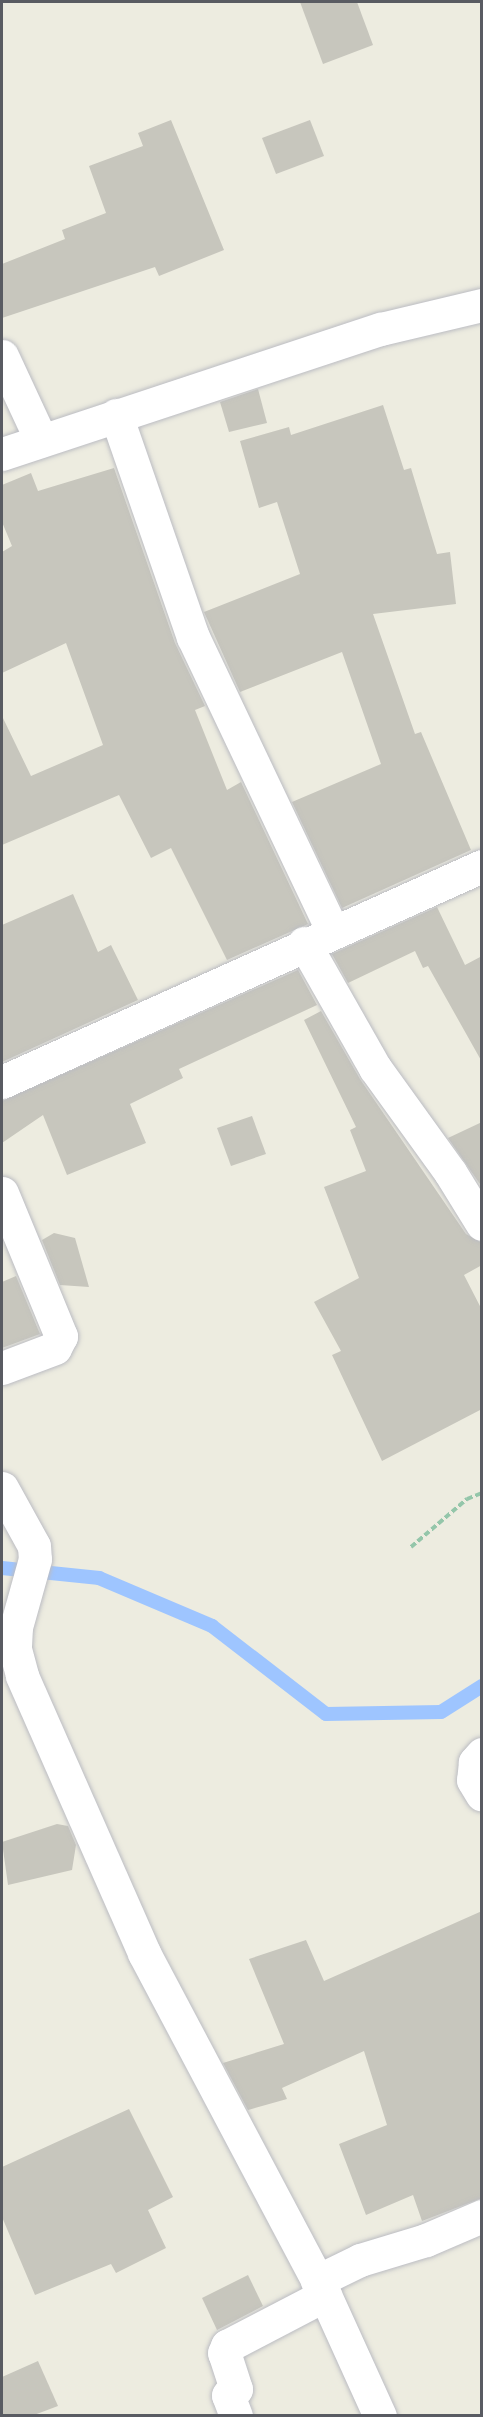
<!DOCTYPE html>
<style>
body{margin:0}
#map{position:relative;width:483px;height:2417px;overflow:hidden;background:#edece0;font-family:"IBM Plex Sans",sans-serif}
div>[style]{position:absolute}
.stream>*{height:14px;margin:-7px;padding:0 7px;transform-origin:7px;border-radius:7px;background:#9ec5ff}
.building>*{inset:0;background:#c7c6bd}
.path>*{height:4px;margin-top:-2px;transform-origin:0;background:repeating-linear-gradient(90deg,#94c6aa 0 6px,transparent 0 9px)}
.roads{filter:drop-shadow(0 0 2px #bbbcc2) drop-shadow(0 0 2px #bbbcc2)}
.minor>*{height:33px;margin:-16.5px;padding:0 16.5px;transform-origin:16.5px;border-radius:16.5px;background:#fff}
span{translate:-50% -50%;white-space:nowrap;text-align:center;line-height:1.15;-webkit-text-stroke:5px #fff;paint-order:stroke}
.frame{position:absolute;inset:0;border:3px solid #595b62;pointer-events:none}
</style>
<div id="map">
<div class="stream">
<i style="left:2px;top:1568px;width:98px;rotate:5.9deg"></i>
<i style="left:99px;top:1578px;width:123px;rotate:23deg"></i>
<i style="left:212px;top:1626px;width:144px;rotate:37.7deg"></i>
<i style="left:326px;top:1714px;width:115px;rotate:-1deg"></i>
<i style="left:441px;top:1712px;width:49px;rotate:-32.4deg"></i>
</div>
<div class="building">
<i style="clip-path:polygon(300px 2px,357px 2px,373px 45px,323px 64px)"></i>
<i style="clip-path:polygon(171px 120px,224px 250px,159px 276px,155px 267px,2px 318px,2px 264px,65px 239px,62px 230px,106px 213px,89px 166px,143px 146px,138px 133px)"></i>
<i style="clip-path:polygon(310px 120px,324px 156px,276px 174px,262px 138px)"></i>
<i style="clip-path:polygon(258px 389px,267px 423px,229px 432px,220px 402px)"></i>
<i style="clip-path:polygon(383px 405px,404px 470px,411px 468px,437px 554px,450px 552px,456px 604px,373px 614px,415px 734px,421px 732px,471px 850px,342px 908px,292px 802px,381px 764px,342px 652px,240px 692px,204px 612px,300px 574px,277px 502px,259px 508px,240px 441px,289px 427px,291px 435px)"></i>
<i style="clip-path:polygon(114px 468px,175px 643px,205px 706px,195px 710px,227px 790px,241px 782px,308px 924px,227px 960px,171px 848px,151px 858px,119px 795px,2px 845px,2px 716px,31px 776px,103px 745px,66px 643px,2px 673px,2px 552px,12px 546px,2px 522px,2px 485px,31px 473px,38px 491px)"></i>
<i style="clip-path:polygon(73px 894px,98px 952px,111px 945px,138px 1000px,2px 1062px,2px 925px)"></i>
<i style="clip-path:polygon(437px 907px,465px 965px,482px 956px,482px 1062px,428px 966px,423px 968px,415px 951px,348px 983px,332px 954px)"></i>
<i style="clip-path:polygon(298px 970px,317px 1005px,179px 1069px,183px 1078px,130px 1104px,146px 1143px,67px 1175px,43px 1115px,2px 1143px,2px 1101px)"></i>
<i style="clip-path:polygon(321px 1011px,360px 1079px,466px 1234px,482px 1243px,482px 1265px,464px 1275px,482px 1310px,482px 1409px,382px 1461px,332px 1355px,341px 1351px,314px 1302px,359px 1278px,324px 1187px,366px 1171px,350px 1130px,356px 1127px,304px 1020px)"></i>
<i style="clip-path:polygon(252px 1116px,266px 1154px,231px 1166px,217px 1128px)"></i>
<i style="clip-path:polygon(482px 1122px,482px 1187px,448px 1138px)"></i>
<i style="clip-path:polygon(54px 1233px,75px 1238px,89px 1287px,60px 1285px,42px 1240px)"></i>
<i style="clip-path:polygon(16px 1276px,40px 1334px,2px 1348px,2px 1282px)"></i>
<i style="clip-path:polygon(57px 1824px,68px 1826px,76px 1845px,72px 1870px,8px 1885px,2px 1842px)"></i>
<i style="clip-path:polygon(482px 1911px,482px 2198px,422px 2221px,413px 2195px,366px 2215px,339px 2144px,387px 2125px,364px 2051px,282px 2088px,287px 2099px,248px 2110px,223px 2063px,284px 2044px,249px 1959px,306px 1940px,324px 1981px)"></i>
<i style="clip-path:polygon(129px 2109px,173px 2197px,148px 2210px,166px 2248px,116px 2273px,111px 2264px,35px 2295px,2px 2217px,2px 2167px)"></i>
<i style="clip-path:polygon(248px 2275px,263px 2306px,217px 2330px,202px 2298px)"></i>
<i style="clip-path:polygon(38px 2361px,58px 2406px,34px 2415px,2px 2415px,2px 2377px)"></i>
</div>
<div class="path">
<i style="left:411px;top:1547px;width:74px;rotate:-40.6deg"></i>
<i style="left:467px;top:1499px;width:16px;rotate:-22deg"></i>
</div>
<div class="roads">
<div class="minor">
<i style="left:2px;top:356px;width:93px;rotate:65.1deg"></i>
<i style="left:116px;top:415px;width:235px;rotate:70.9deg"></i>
<i style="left:193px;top:637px;width:327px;rotate:64.6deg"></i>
<i style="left:2px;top:454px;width:399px;rotate:-18.3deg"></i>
<i style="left:381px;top:329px;width:104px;rotate:-13.4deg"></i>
<i style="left:304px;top:943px;width:144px;rotate:60.4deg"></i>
<i style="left:375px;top:1068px;width:128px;rotate:54.2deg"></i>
<i style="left:450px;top:1172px;width:61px;rotate:58.4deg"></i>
<i style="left:2px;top:1082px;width:526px;rotate:-24.23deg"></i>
<i style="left:2px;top:1193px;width:155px;rotate:67.6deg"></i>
<i style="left:61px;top:1336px;width:13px;rotate:117deg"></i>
<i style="left:55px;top:1348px;width:57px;rotate:159.3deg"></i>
<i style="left:2px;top:1488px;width:66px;rotate:61.1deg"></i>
<i style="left:34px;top:1546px;width:13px;rotate:86deg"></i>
<i style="left:35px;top:1559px;width:71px;rotate:105.6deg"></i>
<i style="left:16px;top:1627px;width:22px;rotate:93deg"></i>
<i style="left:15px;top:1649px;width:28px;rotate:75deg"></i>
<i style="left:22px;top:1676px;width:303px;rotate:66.2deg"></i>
<i style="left:144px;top:1953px;width:387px;rotate:62.1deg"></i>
<i style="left:325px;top:2295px;width:133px;rotate:65.6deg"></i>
<i style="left:482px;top:1754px;width:11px;rotate:131deg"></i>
<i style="left:475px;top:1762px;width:18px;rotate:96deg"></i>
<i style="left:473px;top:1780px;width:17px;rotate:59deg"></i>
<i style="left:317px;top:2281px;width:48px;rotate:-26deg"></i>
<i style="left:360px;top:2260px;width:69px;rotate:-16.9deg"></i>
<i style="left:426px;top:2240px;width:61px;rotate:-23.2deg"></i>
<i style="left:236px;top:2416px;width:22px;rotate:-111deg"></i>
<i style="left:228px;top:2395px;width:10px;rotate:-37deg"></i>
<i style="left:236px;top:2389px;width:38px;rotate:-108deg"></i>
<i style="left:224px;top:2353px;width:8px;rotate:-67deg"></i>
<i style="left:227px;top:2346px;width:110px;rotate:-27.5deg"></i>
</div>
</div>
<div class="frame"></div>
</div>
